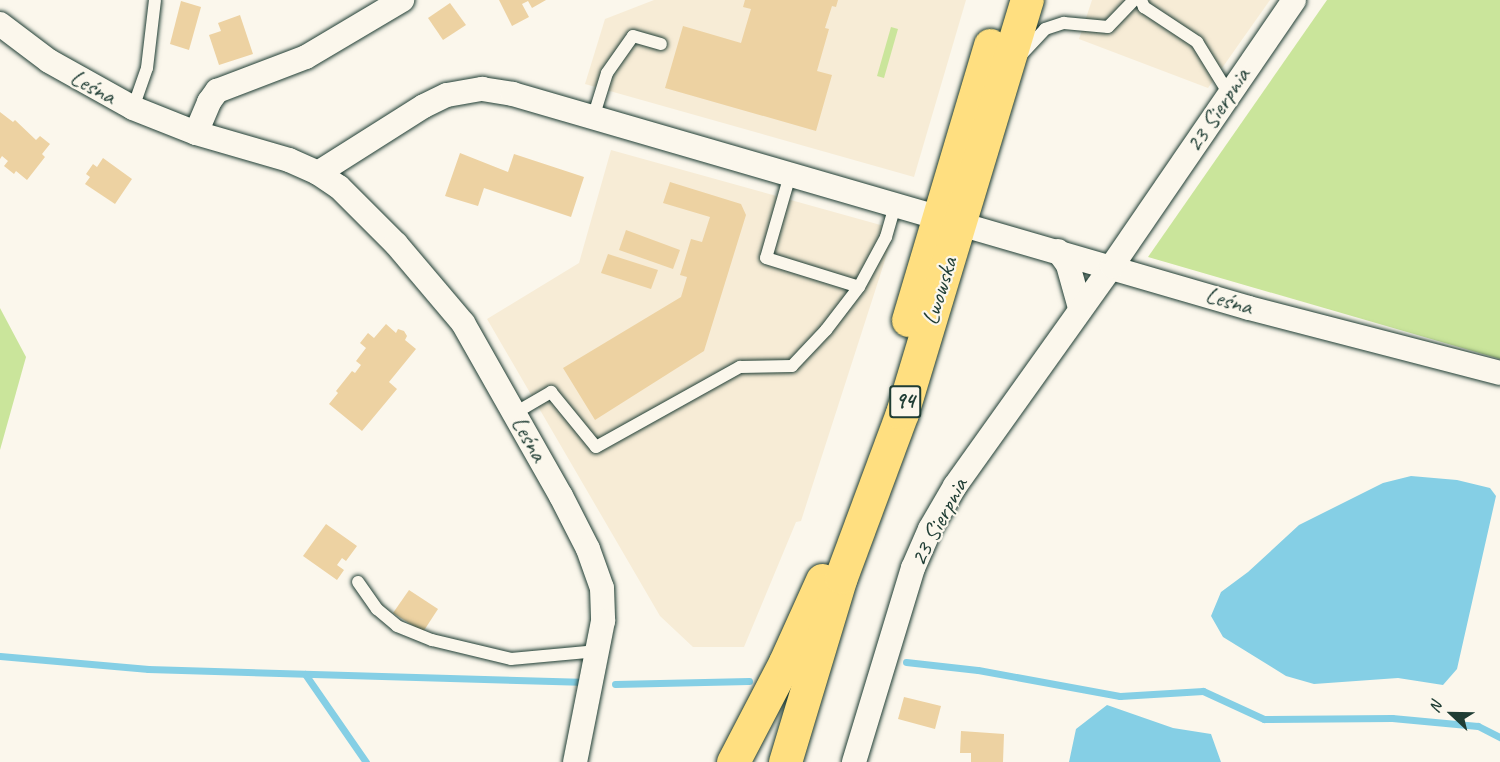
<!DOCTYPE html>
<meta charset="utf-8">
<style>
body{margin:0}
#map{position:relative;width:1500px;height:762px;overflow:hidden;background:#fbf7ec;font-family:Caveat,sans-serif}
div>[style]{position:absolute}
.built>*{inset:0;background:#f7ecd6}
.green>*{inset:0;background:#cae59b}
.water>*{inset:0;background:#85cfe5}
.stream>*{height:7px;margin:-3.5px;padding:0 3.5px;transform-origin:3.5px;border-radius:3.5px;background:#85cfe5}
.building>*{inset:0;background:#edd2a2}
.roads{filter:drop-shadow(0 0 2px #1f3d34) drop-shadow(0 0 2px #1f3d34)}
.service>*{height:12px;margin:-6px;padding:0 6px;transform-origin:6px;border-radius:6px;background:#fbf7ec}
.minor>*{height:24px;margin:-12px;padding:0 12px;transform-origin:12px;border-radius:12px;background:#fbf7ec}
.primary>*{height:33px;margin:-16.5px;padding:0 16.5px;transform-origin:16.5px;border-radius:16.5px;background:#ffdf80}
span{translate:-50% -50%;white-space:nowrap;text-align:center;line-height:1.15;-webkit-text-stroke:4.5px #fbf7ec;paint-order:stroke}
.shield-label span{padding:2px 4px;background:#fbf7ec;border:2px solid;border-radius:4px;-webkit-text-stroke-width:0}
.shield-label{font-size:22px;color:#1f3d34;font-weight:700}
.street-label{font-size:24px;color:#1f3d34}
.north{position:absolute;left:1422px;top:684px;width:60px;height:60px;-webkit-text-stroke:4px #fbf7ec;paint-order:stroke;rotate:292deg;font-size:16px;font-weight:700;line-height:24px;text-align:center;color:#1f3d34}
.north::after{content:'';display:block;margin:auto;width:21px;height:27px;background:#1f3d34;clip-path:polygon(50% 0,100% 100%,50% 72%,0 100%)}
</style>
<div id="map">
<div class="built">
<i style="clip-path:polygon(654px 0,966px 0,914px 177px,585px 84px,605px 19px)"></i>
<i style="clip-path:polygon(1092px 0,1270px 0,1208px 88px,1079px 39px)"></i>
<i style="clip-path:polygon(611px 150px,895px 229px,801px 521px,796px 522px,744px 647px,693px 647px,660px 616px,487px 319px,579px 263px)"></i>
</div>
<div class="green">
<i style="clip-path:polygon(1327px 0,1500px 0,1500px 359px,1148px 257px)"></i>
<i style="clip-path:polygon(891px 27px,898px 29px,884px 78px,877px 76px)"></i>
<i style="clip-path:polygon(0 308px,26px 357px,0 450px)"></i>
</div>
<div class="water">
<i style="clip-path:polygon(1411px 476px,1457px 480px,1490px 488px,1496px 496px,1457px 669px,1443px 685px,1398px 678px,1314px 684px,1286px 676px,1223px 637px,1211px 616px,1221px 592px,1248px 572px,1299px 525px,1383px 483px)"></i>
<i style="clip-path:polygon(1107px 705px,1173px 728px,1211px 734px,1221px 762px,1069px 762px,1076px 729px)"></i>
</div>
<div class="stream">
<i style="left:0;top:656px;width:149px;rotate:5deg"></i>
<i style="left:148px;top:669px;width:431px;rotate:1.7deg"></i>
<i style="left:906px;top:662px;width:72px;rotate:6.3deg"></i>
<i style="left:978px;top:670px;width:144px;rotate:10.4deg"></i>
<i style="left:1120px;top:696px;width:83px;rotate:-3.4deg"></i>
<i style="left:1203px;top:691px;width:67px;rotate:24.7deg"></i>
<i style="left:1264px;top:719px;width:128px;rotate:-0.4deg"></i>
<i style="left:1392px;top:718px;width:86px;rotate:5.3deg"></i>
<i style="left:1478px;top:726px;width:25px;rotate:27deg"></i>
<i style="left:305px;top:674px;width:107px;rotate:55.3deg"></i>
<i style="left:615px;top:684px;width:134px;rotate:-1.3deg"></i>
</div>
<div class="building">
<i style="clip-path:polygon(499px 0,546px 0,532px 8px,528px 1px,522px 4px,529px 17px,512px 26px)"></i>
<i style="clip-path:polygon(745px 0,838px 0,836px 7px,832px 6px,825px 28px,829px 29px,817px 71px,832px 75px,816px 131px,665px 88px,683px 26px,741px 43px,751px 9px,743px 7px)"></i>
<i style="clip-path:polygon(181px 1px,201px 7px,189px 50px,170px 44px)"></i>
<i style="clip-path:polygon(450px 3px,466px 25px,443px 40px,428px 18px)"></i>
<i style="clip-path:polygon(240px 15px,253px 54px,219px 65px,209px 35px,221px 31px,218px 23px)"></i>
<i style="clip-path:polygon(0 112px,13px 122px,15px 120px,36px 140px,40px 136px,50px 144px,42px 154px,45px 157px,27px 180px,16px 171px,14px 174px,4px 166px,8px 161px,2px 156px,0 159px)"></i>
<i style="clip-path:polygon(460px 153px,508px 172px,514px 154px,584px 177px,571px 217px,484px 188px,478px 206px,445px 196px)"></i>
<i style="clip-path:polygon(103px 158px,132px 179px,115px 204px,85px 184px,90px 177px,86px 174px,93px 164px,97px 167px)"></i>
<i style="clip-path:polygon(670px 182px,741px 204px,746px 215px,704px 351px,595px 420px,563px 368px,681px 297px,687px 277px,680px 275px,691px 239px,702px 242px,710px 217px,663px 203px)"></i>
<i style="clip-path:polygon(626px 230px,680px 250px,673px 269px,619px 250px)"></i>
<i style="clip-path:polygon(608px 254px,658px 270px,651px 289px,601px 273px)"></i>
<i style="clip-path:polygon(386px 324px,396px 333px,398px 329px,404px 331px,407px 336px,405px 340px,416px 349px,389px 382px,397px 389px,362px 431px,329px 404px,338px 393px,336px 391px,352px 371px,355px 373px,361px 365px,356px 361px,366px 348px,360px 343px,368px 333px,374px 338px)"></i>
<i style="clip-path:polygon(326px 524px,357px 546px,346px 561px,342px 558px,337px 565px,344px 570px,337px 580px,303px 556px)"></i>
<i style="clip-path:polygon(409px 590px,438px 609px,423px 632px,393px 613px)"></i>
<i style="clip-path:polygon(904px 697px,941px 706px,935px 729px,898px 719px)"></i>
<i style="clip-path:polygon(961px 731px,1004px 734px,1003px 762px,971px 762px,971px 753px,960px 753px)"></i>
</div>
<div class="roads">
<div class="service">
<i style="left:1141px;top:0;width:8px;rotate:67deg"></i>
<i style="left:1144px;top:7px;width:64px;rotate:33.4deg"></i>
<i style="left:1197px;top:42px;width:61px;rotate:58.4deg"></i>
<i style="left:1022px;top:54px;width:34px;rotate:-47deg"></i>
<i style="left:1045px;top:29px;width:20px;rotate:-18deg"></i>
<i style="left:1064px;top:23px;width:44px;rotate:5.2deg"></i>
<i style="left:1108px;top:27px;width:37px;rotate:-46deg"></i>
<i style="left:133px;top:108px;width:42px;rotate:-70.7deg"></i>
<i style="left:147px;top:68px;width:68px;rotate:-83.3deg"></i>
<i style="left:593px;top:118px;width:47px;rotate:-72.7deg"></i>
<i style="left:607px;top:73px;width:45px;rotate:-54.9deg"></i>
<i style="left:633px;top:36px;width:29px;rotate:16deg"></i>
<i style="left:790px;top:175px;width:86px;rotate:106.1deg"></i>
<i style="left:766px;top:258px;width:97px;rotate:17.3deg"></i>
<i style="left:859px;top:287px;width:57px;rotate:-61.6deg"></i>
<i style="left:886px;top:237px;width:32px;rotate:-74deg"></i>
<i style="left:515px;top:413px;width:42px;rotate:-30.3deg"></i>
<i style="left:551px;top:392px;width:71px;rotate:50.7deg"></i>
<i style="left:596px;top:447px;width:165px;rotate:-29.1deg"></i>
<i style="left:740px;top:367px;width:52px;rotate:-1.1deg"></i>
<i style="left:792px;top:366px;width:50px;rotate:-46.6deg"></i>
<i style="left:826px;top:330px;width:54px;rotate:-52.5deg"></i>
<i style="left:358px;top:582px;width:33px;rotate:55deg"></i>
<i style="left:377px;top:609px;width:26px;rotate:40deg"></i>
<i style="left:397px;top:626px;width:38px;rotate:22deg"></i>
<i style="left:432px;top:640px;width:81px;rotate:13.5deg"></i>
<i style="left:511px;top:659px;width:87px;rotate:-5.3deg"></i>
</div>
<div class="minor">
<i style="left:0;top:24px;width:61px;rotate:37.1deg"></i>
<i style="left:49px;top:61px;width:96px;rotate:29.2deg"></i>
<i style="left:133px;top:108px;width:68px;rotate:21.6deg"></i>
<i style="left:196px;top:133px;width:97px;rotate:16.2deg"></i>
<i style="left:289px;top:160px;width:32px;rotate:24deg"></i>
<i style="left:318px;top:173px;width:25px;rotate:34deg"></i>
<i style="left:339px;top:187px;width:81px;rotate:45deg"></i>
<i style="left:396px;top:244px;width:104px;rotate:49.7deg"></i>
<i style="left:463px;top:323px;width:199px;rotate:60.5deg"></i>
<i style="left:561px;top:496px;width:59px;rotate:63deg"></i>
<i style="left:588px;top:549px;width:41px;rotate:70.3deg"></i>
<i style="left:602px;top:588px;width:33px;rotate:88deg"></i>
<i style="left:603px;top:621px;width:144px;rotate:101.2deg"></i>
<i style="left:196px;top:133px;width:34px;rotate:-67deg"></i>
<i style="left:209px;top:102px;width:14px;rotate:-54deg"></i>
<i style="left:217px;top:91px;width:95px;rotate:-20.9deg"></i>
<i style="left:306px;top:57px;width:112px;rotate:-30.7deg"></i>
<i style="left:318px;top:173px;width:125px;rotate:-32.3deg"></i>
<i style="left:424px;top:106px;width:25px;rotate:-26deg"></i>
<i style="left:447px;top:95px;width:36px;rotate:-10deg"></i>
<i style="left:482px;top:89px;width:31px;rotate:9deg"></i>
<i style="left:513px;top:94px;width:441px;rotate:16.2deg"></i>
<i style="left:960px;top:224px;width:301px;rotate:16.2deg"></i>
<i style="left:1249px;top:308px;width:259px;rotate:14.5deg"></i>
<i style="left:1058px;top:251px;width:17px;rotate:54deg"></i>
<i style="left:1068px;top:265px;width:45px;rotate:74.4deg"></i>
<i style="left:854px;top:762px;width:203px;rotate:-73.1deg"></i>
<i style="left:913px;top:568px;width:43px;rotate:-66.4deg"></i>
<i style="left:930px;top:529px;width:50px;rotate:-59.8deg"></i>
<i style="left:955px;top:486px;width:270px;rotate:-54.5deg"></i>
<i style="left:1112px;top:266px;width:322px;rotate:-55.6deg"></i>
</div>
<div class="primary">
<i style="left:908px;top:320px;width:287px;rotate:-73.4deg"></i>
<i style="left:733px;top:762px;width:113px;rotate:-62.5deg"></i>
<i style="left:785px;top:662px;width:90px;rotate:-65.7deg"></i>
<i style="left:785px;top:762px;width:193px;rotate:-73.2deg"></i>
<i style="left:841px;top:577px;width:175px;rotate:-69.6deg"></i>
<i style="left:902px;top:413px;width:432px;rotate:-73.2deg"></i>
</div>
</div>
<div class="shield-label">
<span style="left:905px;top:402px">94</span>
</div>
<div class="street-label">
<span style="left:93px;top:87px;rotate:29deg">Leśna</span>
<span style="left:1218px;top:110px;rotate:-56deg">23 Sierpnia</span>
<span style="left:940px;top:291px;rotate:-73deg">Lwowska</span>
<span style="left:1229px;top:301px;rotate:17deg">Leśna</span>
<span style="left:529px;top:439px;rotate:61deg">Leśna</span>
<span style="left:939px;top:522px;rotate:-62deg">23 Sierpnia</span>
</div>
<div class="north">N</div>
</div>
